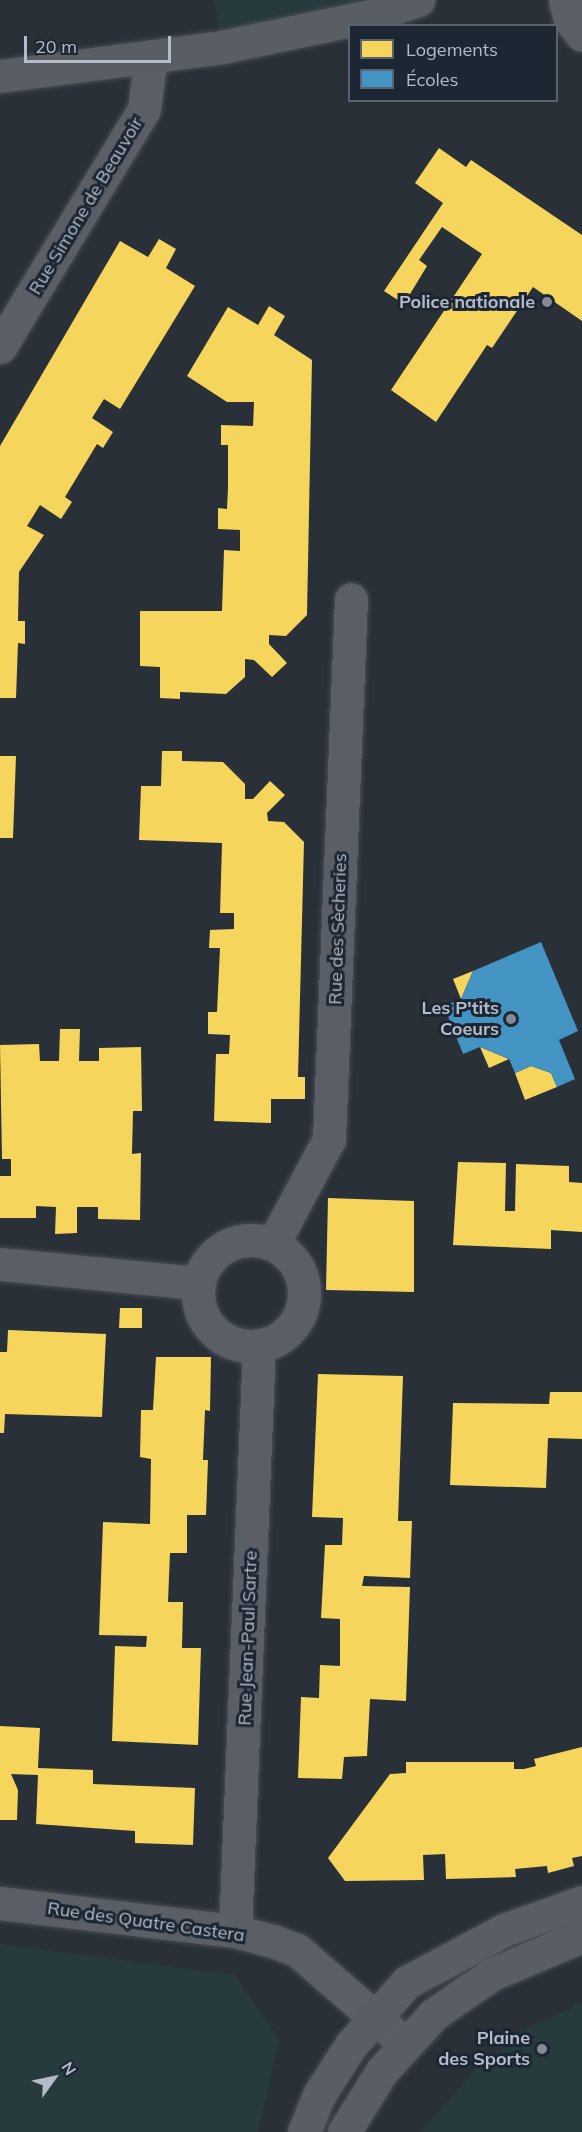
<!DOCTYPE html>
<meta charset="utf-8">
<style>
body{margin:0}
#map{position:relative;width:582px;height:2132px;overflow:hidden;background:#2a3038;font-family:Mulish,sans-serif}
div>[style]{position:absolute}
.green>*{inset:0;background:#273a3e}
.homes>*{inset:0;background:#f6d55c}
.schools>*{inset:0;background:#4393c3}
.roads{filter:drop-shadow(0 0 2px #484c53) drop-shadow(0 0 2px #484c53)}
.street>*{height:33px;margin:-16.5px;padding:0 16.5px;transform-origin:16.5px;border-radius:16.5px;background:#5a5e66}
.street>.ring{margin:-16.5px;padding:0;box-sizing:content-box;background:none;border:33px solid #5a5e66;border-radius:50%}
.secondary>*{height:33px;margin:-16.5px;padding:0 16.5px;transform-origin:16.5px;border-radius:16.5px;background:#595d64}
.dots>*{width:16px;height:16px;translate:-50% -50%;box-sizing:border-box;border:3px solid #1d2633;border-radius:50%}
span{translate:-50% -50%;white-space:nowrap;text-align:center;line-height:1.15;-webkit-text-stroke:6px #1d2633;paint-order:stroke}
.street-label{font-size:18px;color:#b4bcc9}
.poi-label{font-size:18px;color:#b4bcc9;font-weight:700}
.right{translate:-100% -50%;text-align:right}
.legend{position:absolute;left:348px;top:24px;width:210px;height:78px;box-sizing:border-box;background:#1d2633;border:2px solid #59626f;margin:0;padding:8px 10px;list-style:none;font-size:18px;color:#b4bcc9}
.legend li{display:flex;align-items:center;gap:12px;height:30px}
.legend b{width:30px;border:2px solid #59626f}
.north{position:absolute;left:24px;top:2048px;width:60px;height:60px;-webkit-text-stroke:4px #1d2633;paint-order:stroke;rotate:57deg;font-size:16px;font-weight:700;line-height:24px;text-align:center;color:#b4bcc9}
.north::after{content:'';display:block;margin:auto;width:21px;height:27px;background:#b4bcc9;clip-path:polygon(50% 0,100% 100%,50% 72%,0 100%)}
.scale{position:absolute;left:24px;top:36px;width:147px;height:27px;box-sizing:border-box;border:3px solid #b4bcc9;border-top:0;padding-left:8px;font-size:18px;line-height:21px;white-space:nowrap;color:#b4bcc9;-webkit-text-stroke:4px #1d2633;paint-order:stroke}
</style>
<div id="map">
<div class="green">
<i style="clip-path:polygon(214px 0,418px 0,222px 47px)"></i>
<i style="clip-path:polygon(0 1944px,235px 1975px,279px 2040px,258px 2132px,0 2132px)"></i>
<i style="clip-path:polygon(582px 2003px,582px 2132px,421px 2132px,474px 2071px,529px 2027px)"></i>
</div>
<div class="homes">
<i style="clip-path:polygon(439px 148px,466px 167px,471px 160px,582px 235px,582px 321px,533px 287px,492px 348px,487px 345px,436px 422px,391px 390px,482px 254px,442px 227px,419px 260px,427px 266px,404px 304px,384px 291px,443px 203px,415px 183px)"></i>
<i style="clip-path:polygon(159px 239px,176px 249px,166px 268px,195px 286px,120px 409px,104px 399px,92px 418px,113px 432px,103px 448px,97px 444px,65px 497px,72px 502px,61px 519px,40px 505px,27px 526px,44px 535px,19px 572px,18px 621px,25px 621px,25px 644px,18px 643px,16px 698px,0 698px,0 446px,120px 241px,148px 257px)"></i>
<i style="clip-path:polygon(269px 306px,285px 316px,274px 335px,312px 360px,307px 615px,286px 636px,269px 635px,269px 644px,287px 663px,272px 677px,254px 660px,245px 659px,245px 677px,226px 694px,180px 692px,180px 699px,160px 698px,160px 667px,140px 666px,140px 611px,222px 611px,224px 550px,240px 551px,240px 530px,218px 529px,218px 508px,227px 509px,228px 488px,228px 445px,221px 445px,221px 425px,253px 426px,254px 402px,227px 402px,187px 376px,228px 307px,258px 325px)"></i>
<i style="clip-path:polygon(162px 751px,182px 751px,182px 761px,223px 762px,245px 784px,245px 799px,253px 799px,270px 781px,285px 795px,267px 813px,268px 821px,284px 822px,304px 842px,298px 1077px,305px 1077px,305px 1099px,271px 1099px,271px 1123px,214px 1121px,216px 1054px,229px 1054px,230px 1035px,208px 1034px,208px 1012px,217px 1012px,220px 948px,209px 948px,210px 930px,234px 929px,234px 913px,220px 913px,222px 843px,139px 840px,141px 786px,161px 786px)"></i>
<i style="clip-path:polygon(0 756px,16px 756px,13px 838px,0 838px)"></i>
<i style="clip-path:polygon(473px 971px,461px 999px,453px 979px)"></i>
<i style="clip-path:polygon(60px 1029px,80px 1029px,79px 1061px,99px 1061px,99px 1048px,141px 1047px,142px 1111px,133px 1111px,132px 1154px,141px 1153px,140px 1220px,98px 1219px,98px 1207px,77px 1207px,77px 1233px,55px 1234px,56px 1207px,36px 1206px,36px 1218px,0 1218px,0 1176px,11px 1176px,11px 1159px,2px 1159px,0 1045px,39px 1044px,40px 1061px,59px 1061px)"></i>
<i style="clip-path:polygon(480px 1047px,509px 1059px,489px 1068px)"></i>
<i style="clip-path:polygon(531px 1066px,551px 1073px,557px 1087px,525px 1100px,515px 1073px)"></i>
<i style="clip-path:polygon(458px 1162px,506px 1163px,505px 1211px,515px 1211px,516px 1164px,569px 1166px,569px 1182px,582px 1183px,582px 1232px,551px 1230px,551px 1249px,453px 1245px)"></i>
<i style="clip-path:polygon(328px 1198px,414px 1201px,414px 1292px,326px 1290px)"></i>
<i style="clip-path:polygon(120px 1308px,142px 1308px,142px 1328px,119px 1328px)"></i>
<i style="clip-path:polygon(8px 1330px,106px 1334px,102px 1417px,5px 1414px,4px 1433px,0 1433px,0 1352px,7px 1352px)"></i>
<i style="clip-path:polygon(156px 1357px,211px 1357px,210px 1411px,205px 1410px,203px 1460px,208px 1460px,206px 1515px,187px 1515px,187px 1553px,170px 1553px,168px 1602px,183px 1602px,182px 1648px,201px 1648px,198px 1745px,112px 1741px,115px 1646px,146px 1647px,147px 1636px,99px 1635px,103px 1522px,150px 1524px,151px 1459px,140px 1457px,141px 1410px,153px 1410px)"></i>
<i style="clip-path:polygon(318px 1374px,403px 1376px,398px 1521px,412px 1521px,410px 1578px,364px 1576px,362px 1586px,410px 1587px,406px 1701px,370px 1699px,367px 1756px,344px 1757px,342px 1779px,298px 1778px,301px 1697px,319px 1698px,320px 1665px,340px 1666px,340px 1619px,321px 1618px,325px 1545px,342px 1545px,343px 1518px,312px 1517px)"></i>
<i style="clip-path:polygon(550px 1392px,582px 1392px,582px 1439px,548px 1438px,546px 1488px,450px 1485px,453px 1403px,549px 1404px)"></i>
<i style="clip-path:polygon(0 1726px,40px 1728px,38px 1768px,93px 1770px,93px 1784px,195px 1788px,193px 1845px,135px 1843px,135px 1831px,36px 1824px,38px 1775px,11px 1774px,18px 1790px,17px 1820px,0 1820px)"></i>
<i style="clip-path:polygon(582px 1747px,582px 1856px,572px 1858px,574px 1866px,548px 1873px,547px 1866px,515px 1869px,516px 1877px,446px 1879px,445px 1854px,423px 1855px,424px 1880px,345px 1881px,328px 1858px,390px 1774px,406px 1773px,406px 1762px,514px 1762px,514px 1769px,524px 1769px,536px 1766px,534px 1759px)"></i>
</div>
<div class="schools">
<i style="clip-path:polygon(541px 942px,578px 1031px,559px 1040px,575px 1079px,557px 1087px,551px 1073px,531px 1066px,515px 1073px,509px 1059px,480px 1047px,463px 1054px,444px 1006px,461px 999px,473px 971px)"></i>
</div>
<div class="roads">
<div class="street">
<i style="left:565px;top:0;width:21px;rotate:76deg"></i>
<i style="left:570px;top:20px;width:19px;rotate:51deg"></i>
<i style="left:0;top:347px;width:278px;rotate:-58.8deg"></i>
<i style="left:144px;top:109px;width:53px;rotate:-82.5deg"></i>
<i class="ring" style="left:198px;top:1240px;width:73px;height:73px"></i>
<i style="left:273px;top:1244px;width:119px;rotate:-61.9deg"></i>
<i style="left:329px;top:1139px;width:540px;rotate:-87.67deg"></i>
<i style="left:0;top:1264px;width:200px;rotate:5.5deg"></i>
<i style="left:0;top:1903px;width:237px;rotate:6.8deg"></i>
<i style="left:235px;top:1931px;width:39px;rotate:15deg"></i>
<i style="left:273px;top:1941px;width:26px;rotate:21deg"></i>
<i style="left:297px;top:1950px;width:143px;rotate:41deg"></i>
<i style="left:235px;top:1931px;width:585px;rotate:-87.65deg"></i>
</div>
<div class="secondary">
<i style="left:0;top:76px;width:224px;rotate:-7.4deg"></i>
<i style="left:222px;top:47px;width:152px;rotate:-11.8deg"></i>
<i style="left:371px;top:16px;width:50px;rotate:-18.8deg"></i>
<i style="left:304px;top:2132px;width:40px;rotate:-68deg"></i>
<i style="left:319px;top:2095px;width:59px;rotate:-57.4deg"></i>
<i style="left:351px;top:2045px;width:84px;rotate:-48.4deg"></i>
<i style="left:407px;top:1982px;width:110px;rotate:-28.2deg"></i>
<i style="left:504px;top:1930px;width:83px;rotate:-19.7deg"></i>
<i style="left:344px;top:2132px;width:72px;rotate:-58.1deg"></i>
<i style="left:382px;top:2071px;width:77px;rotate:-47.6deg"></i>
<i style="left:434px;top:2014px;width:70px;rotate:-34.6deg"></i>
<i style="left:492px;top:1974px;width:98px;rotate:-22.9deg"></i>
</div>
</div>
<div class="dots">
<i style="left:547px;top:302px;background:#848b96"></i>
<i style="left:511px;top:1019px;background:#848b96"></i>
<i style="left:542px;top:2049px;background:#848b96"></i>
</div>
<div class="street-label">
<span style="left:86px;top:206px;rotate:-59deg">Rue Simone de Beauvoir</span>
<span style="left:338px;top:929px;rotate:-88deg">Rue des Sècheries</span>
<span style="left:248px;top:1638px;rotate:-88deg">Rue Jean-Paul Sartre</span>
<span style="left:146px;top:1922px;rotate:8deg">Rue des Quatre Castera</span>
</div>
<div class="poi-label">
<span class="right" style="left:535px;top:302px">Police nationale</span>
<span class="right" style="left:499px;top:1019px">Les P'tits<br>Coeurs</span>
<span class="right" style="left:530px;top:2049px">Plaine<br>des Sports</span>
</div>
<ul class="legend">
<li><b style="height:16px;background:#f6d55c"></b>Logements</li>
<li><b style="height:16px;background:#4393c3"></b>Écoles</li>
</ul>
<div class="north">N</div>
<div class="scale">20 m</div>
</div>
